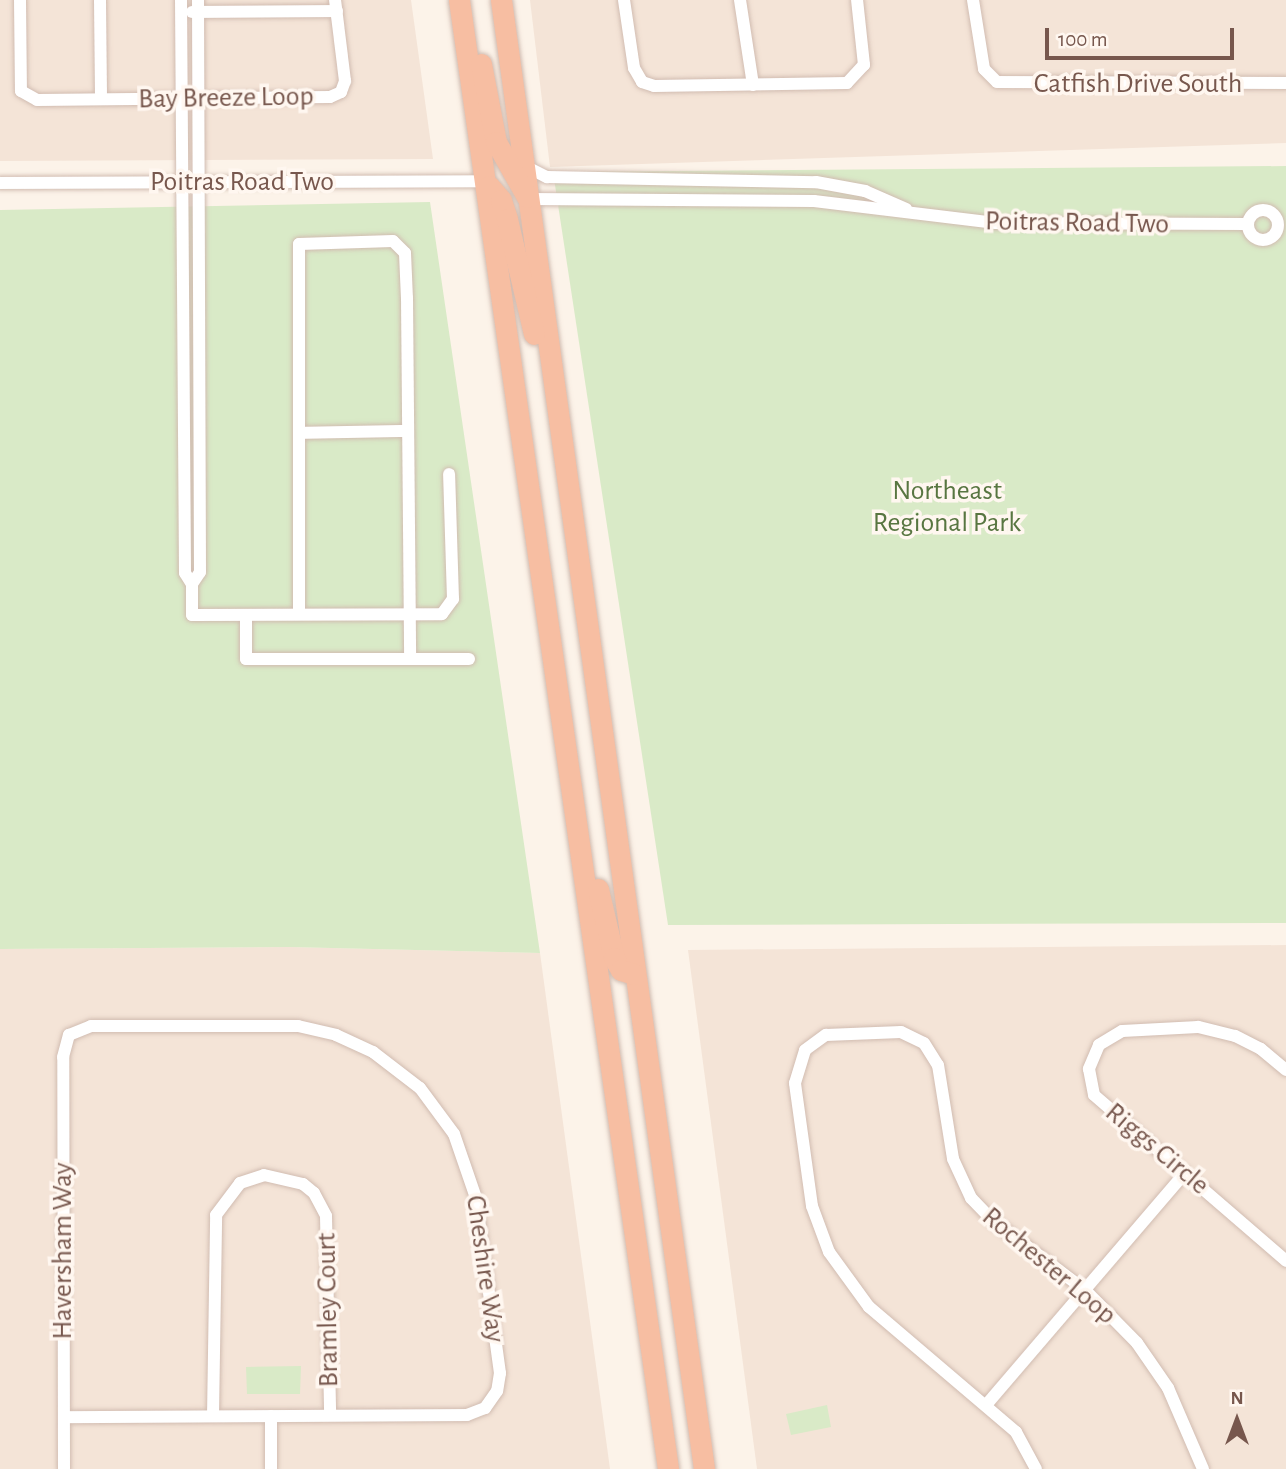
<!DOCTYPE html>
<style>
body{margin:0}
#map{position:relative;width:1286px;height:1469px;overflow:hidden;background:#fcf3e9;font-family:"Alegreya Sans",sans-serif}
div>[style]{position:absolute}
.residential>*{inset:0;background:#f4e4d7}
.green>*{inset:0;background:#d9eac7}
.roads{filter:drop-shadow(0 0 2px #d1bcb1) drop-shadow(0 0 2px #d1bcb1)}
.minor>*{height:12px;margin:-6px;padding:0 6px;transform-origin:6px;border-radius:6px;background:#fff}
.minor>.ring{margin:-6px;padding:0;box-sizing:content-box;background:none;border:12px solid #fff;border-radius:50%}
.trunk>*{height:21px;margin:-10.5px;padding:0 10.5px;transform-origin:10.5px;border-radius:10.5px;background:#f7bea2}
span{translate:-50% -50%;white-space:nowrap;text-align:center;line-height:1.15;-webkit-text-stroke:7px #fff7f0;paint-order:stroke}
.street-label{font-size:28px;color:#77574d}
.park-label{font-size:28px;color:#587641}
.north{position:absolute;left:1202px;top:1385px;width:70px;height:70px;-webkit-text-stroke:5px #fff7f0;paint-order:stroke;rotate:0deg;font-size:19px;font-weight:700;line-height:28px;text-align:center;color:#77574d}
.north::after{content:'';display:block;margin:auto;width:24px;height:32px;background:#77574d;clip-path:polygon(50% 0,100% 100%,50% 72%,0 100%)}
.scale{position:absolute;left:1045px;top:28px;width:189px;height:32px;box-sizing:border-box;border:4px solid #77574d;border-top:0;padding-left:9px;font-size:21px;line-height:24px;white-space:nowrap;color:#77574d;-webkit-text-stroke:5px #fff7f0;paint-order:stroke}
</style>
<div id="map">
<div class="residential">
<i style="clip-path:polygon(0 0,411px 0,433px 159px,0 161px)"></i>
<i style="clip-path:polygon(530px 0,1286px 0,1286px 143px,550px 167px)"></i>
<i style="clip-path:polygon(1286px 945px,1286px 1469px,757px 1469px,688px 950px)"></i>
<i style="clip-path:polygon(289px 947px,540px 953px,610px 1469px,0 1469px,0 949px)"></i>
</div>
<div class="green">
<i style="clip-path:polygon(1286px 166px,1286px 923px,668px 925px,553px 172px)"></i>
<i style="clip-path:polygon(430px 202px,540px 953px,289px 947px,0 949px,0 210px)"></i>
<i style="clip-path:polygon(301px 1366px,300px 1394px,247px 1394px,246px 1367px)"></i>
<i style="clip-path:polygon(827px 1405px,831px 1427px,791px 1435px,786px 1414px)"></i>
</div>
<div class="roads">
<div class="minor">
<i style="left:20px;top:0;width:91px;rotate:89.4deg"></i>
<i style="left:21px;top:91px;width:18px;rotate:29deg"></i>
<i style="left:37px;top:100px;width:293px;rotate:-0.6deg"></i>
<i style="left:330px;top:97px;width:12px;rotate:-24deg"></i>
<i style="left:341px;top:92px;width:12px;rotate:-70deg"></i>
<i style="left:345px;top:81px;width:82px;rotate:-97deg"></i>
<i style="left:100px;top:0;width:99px;rotate:89.4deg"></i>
<i style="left:181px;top:0;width:573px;rotate:89.6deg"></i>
<i style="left:185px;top:573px;width:13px;rotate:58deg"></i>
<i style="left:192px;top:584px;width:14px;rotate:-56deg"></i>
<i style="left:200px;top:572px;width:572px;rotate:-90.2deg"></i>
<i style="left:624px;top:0;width:69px;rotate:81.6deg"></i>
<i style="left:634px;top:68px;width:16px;rotate:60deg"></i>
<i style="left:642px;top:82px;width:13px;rotate:18deg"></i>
<i style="left:654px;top:86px;width:193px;rotate:-0.9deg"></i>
<i style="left:847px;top:83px;width:25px;rotate:-47deg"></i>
<i style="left:864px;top:65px;width:65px;rotate:-96.1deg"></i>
<i style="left:740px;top:0;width:86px;rotate:81.3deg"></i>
<i style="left:973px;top:0;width:70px;rotate:80.9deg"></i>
<i style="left:984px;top:69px;width:18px;rotate:45deg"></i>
<i style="left:997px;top:82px;width:289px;rotate:0.2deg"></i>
<i style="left:192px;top:12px;width:145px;rotate:-0.4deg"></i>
<i style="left:525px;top:166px;width:25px;rotate:27deg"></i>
<i style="left:547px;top:177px;width:269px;rotate:1.1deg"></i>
<i style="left:816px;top:182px;width:50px;rotate:10.4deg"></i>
<i style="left:865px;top:191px;width:45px;rotate:23.7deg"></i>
<i style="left:0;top:183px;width:485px;rotate:-0.2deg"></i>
<i style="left:529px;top:199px;width:285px;rotate:0.4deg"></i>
<i style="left:814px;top:201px;width:183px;rotate:6.9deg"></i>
<i style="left:996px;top:223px;width:252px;rotate:0.2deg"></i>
<i class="ring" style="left:1248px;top:210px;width:18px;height:18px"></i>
<i style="left:299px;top:433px;width:109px;rotate:-1.1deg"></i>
<i style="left:192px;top:584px;width:31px;rotate:90deg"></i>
<i style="left:192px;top:615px;width:250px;rotate:-0.2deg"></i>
<i style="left:442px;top:614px;width:19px;rotate:-54deg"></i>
<i style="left:453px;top:599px;width:125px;rotate:-91.8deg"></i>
<i style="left:299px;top:614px;width:370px;rotate:-90deg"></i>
<i style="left:299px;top:244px;width:94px;rotate:-1.8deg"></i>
<i style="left:393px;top:241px;width:17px;rotate:45deg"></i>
<i style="left:405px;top:253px;width:45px;rotate:87.5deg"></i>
<i style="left:407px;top:298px;width:361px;rotate:89.5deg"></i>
<i style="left:246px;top:615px;width:44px;rotate:90deg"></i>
<i style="left:246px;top:659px;width:223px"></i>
<i style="left:1286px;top:1070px;width:33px;rotate:-140deg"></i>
<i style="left:1261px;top:1049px;width:29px;rotate:-153deg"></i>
<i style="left:1235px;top:1036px;width:38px;rotate:-166deg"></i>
<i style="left:1198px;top:1027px;width:76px;rotate:177deg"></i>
<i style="left:1122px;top:1031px;width:27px;rotate:149deg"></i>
<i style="left:1099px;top:1045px;width:26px;rotate:113deg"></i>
<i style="left:1089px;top:1069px;width:26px;rotate:79deg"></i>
<i style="left:1094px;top:1095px;width:254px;rotate:40.8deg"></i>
<i style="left:986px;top:1405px;width:306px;rotate:-49.4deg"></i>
<i style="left:213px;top:1416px;width:201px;rotate:-89.1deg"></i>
<i style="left:216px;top:1215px;width:40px;rotate:-53deg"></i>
<i style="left:240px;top:1183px;width:25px;rotate:-18deg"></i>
<i style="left:264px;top:1175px;width:40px;rotate:13deg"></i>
<i style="left:303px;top:1184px;width:14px;rotate:39deg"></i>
<i style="left:314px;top:1193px;width:26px;rotate:62deg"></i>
<i style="left:326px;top:1216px;width:199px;rotate:88.8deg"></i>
<i style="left:271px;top:1416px;width:53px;rotate:90deg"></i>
<i style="left:64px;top:1469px;width:412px;rotate:-90.1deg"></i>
<i style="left:63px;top:1057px;width:23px;rotate:-75deg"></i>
<i style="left:69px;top:1035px;width:24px;rotate:-22deg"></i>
<i style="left:91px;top:1026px;width:207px"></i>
<i style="left:298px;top:1026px;width:39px;rotate:13deg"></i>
<i style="left:336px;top:1035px;width:41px;rotate:24.7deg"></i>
<i style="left:373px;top:1052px;width:59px;rotate:37.5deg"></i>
<i style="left:420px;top:1088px;width:57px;rotate:53.5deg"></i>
<i style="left:454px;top:1134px;width:68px;rotate:71deg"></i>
<i style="left:476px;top:1198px;width:177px;rotate:82.2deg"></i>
<i style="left:500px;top:1373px;width:18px;rotate:99deg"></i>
<i style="left:497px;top:1391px;width:21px;rotate:125deg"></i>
<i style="left:485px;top:1408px;width:19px;rotate:159deg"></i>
<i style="left:467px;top:1415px;width:403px;rotate:179.7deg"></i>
<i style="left:1036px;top:1469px;width:42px;rotate:-118.4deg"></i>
<i style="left:1016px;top:1432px;width:193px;rotate:-139.6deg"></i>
<i style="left:869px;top:1307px;width:68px;rotate:-126deg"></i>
<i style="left:829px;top:1252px;width:49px;rotate:-110.3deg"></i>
<i style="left:812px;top:1206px;width:124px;rotate:-97.9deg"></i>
<i style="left:795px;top:1083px;width:34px;rotate:-73deg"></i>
<i style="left:805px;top:1050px;width:26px;rotate:-36deg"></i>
<i style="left:826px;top:1035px;width:75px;rotate:-2.3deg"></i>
<i style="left:901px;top:1032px;width:25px;rotate:26deg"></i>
<i style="left:924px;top:1043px;width:26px;rotate:58deg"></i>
<i style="left:938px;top:1065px;width:95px;rotate:80.9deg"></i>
<i style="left:953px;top:1159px;width:43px;rotate:65.2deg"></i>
<i style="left:971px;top:1198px;width:29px;rotate:46deg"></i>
<i style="left:991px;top:1219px;width:118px;rotate:37.1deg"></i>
<i style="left:1085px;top:1290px;width:74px;rotate:45.5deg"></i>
<i style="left:1137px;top:1343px;width:55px;rotate:55.4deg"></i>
<i style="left:1168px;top:1388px;width:88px;rotate:66.6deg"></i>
</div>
<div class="trunk">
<i style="left:459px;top:0;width:1484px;rotate:81.9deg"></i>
<i style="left:501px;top:0;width:1483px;rotate:82.13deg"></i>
<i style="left:481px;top:64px;width:79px;rotate:79.1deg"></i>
<i style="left:496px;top:142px;width:63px;rotate:60.6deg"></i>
<i style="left:489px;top:186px;width:18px;rotate:49deg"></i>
<i style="left:501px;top:200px;width:20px;rotate:72deg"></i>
<i style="left:507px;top:219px;width:118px;rotate:76.8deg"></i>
<i style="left:598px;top:889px;width:71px;rotate:76.9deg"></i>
<i style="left:614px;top:958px;width:14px;rotate:60deg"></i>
<i style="left:621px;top:970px;width:14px;rotate:17deg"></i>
</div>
</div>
<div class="street-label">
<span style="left:1138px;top:84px">Catfish Drive South</span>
<span style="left:226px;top:98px;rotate:-1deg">Bay Breeze Loop</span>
<span style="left:242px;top:182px">Poitras Road Two</span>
<span style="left:1077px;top:223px;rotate:1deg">Poitras Road Two</span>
<span style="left:1157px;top:1149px;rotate:40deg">Riggs Circle</span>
<span style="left:63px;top:1251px;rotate:-90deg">Haversham Way</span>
<span style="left:1049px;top:1266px;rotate:40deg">Rochester Loop</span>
<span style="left:485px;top:1269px;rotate:82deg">Cheshire Way</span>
<span style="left:328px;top:1310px;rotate:-91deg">Bramley Court</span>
</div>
<div class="park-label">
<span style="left:947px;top:507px">Northeast<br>Regional Park</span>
</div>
<div class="north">N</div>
<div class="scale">100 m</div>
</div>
